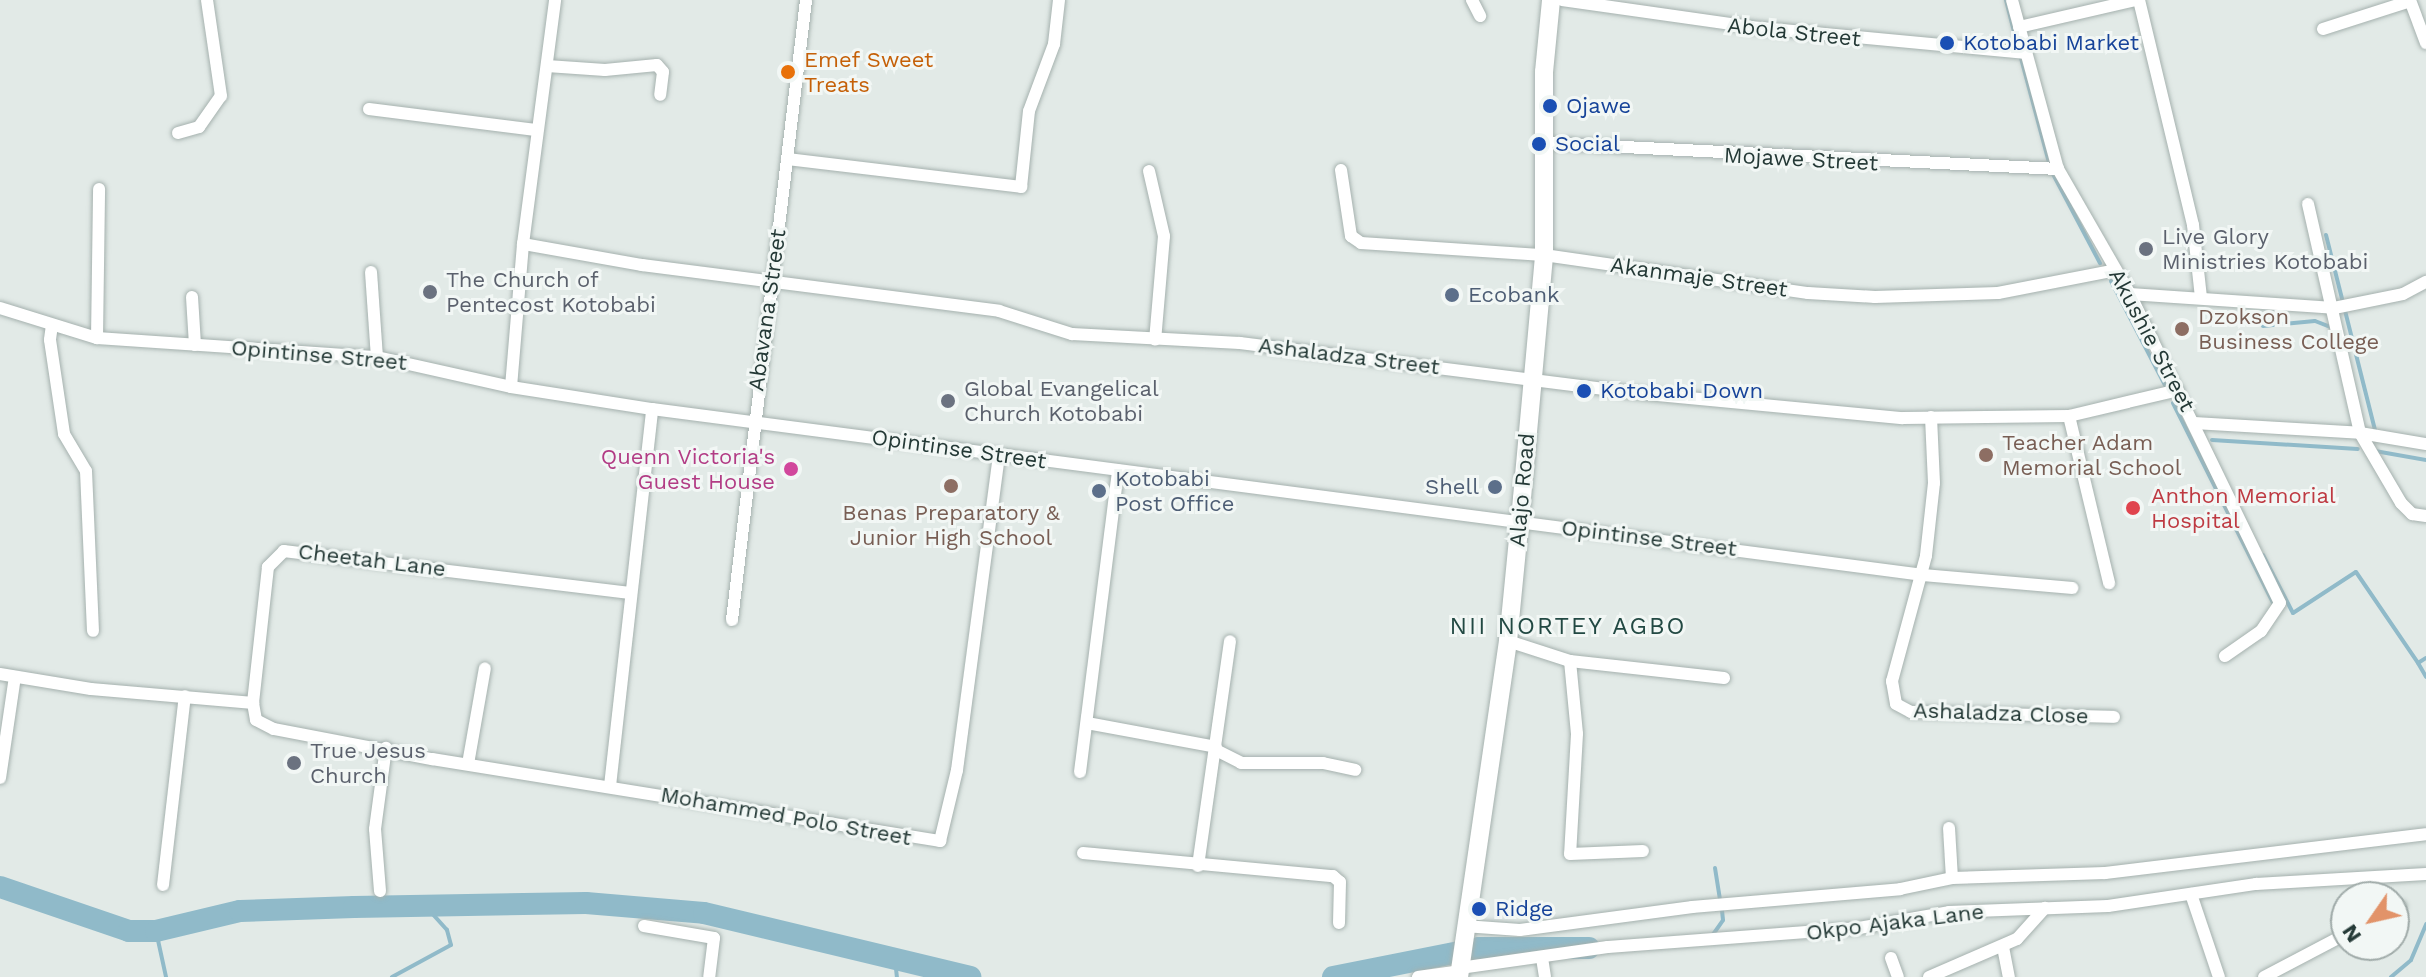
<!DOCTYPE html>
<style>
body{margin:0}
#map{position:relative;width:2426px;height:977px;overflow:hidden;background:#e2eae7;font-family:"Work Sans",sans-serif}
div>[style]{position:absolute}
.stream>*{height:4px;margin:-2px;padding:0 2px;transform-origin:2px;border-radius:2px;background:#90bac9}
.river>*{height:22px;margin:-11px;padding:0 11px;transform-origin:11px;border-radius:11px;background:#90bac9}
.roads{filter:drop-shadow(0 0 2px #a5b1ae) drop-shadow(0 0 2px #a5b1ae)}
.street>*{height:12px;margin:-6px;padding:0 6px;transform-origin:6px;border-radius:6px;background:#fff}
.secondary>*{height:18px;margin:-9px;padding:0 9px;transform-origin:9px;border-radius:9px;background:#fff}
.dots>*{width:22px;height:22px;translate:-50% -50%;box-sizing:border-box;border:4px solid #f2f7f5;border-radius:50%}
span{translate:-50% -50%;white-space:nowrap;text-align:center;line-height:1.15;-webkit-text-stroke:6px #f2f7f5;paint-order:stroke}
.street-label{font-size:22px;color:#243936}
.transit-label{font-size:22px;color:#164399}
.left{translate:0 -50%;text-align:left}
.food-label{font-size:22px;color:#c56008}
.worship-label{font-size:22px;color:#5b616d}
.service-label{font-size:22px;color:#4e5e75}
.right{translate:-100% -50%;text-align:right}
.education-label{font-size:22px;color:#785e54}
.hotel-label{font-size:22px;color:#b23c85}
.health-label{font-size:22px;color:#be3a42}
.neighbourhood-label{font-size:24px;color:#224943;letter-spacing:2px}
.north{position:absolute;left:2330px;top:881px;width:80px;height:80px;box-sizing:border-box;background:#f2f7f5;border:2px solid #a0aba9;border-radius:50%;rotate:236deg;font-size:22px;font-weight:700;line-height:32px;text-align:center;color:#243936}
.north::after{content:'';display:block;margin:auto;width:28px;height:36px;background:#e29369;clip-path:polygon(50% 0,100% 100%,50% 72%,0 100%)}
</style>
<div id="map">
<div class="stream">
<i style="left:2006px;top:0;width:49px;rotate:75.7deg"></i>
<i style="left:2021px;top:58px;width:112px;rotate:75deg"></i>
<i style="left:2053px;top:174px;width:101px;rotate:62.2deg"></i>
<i style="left:2326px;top:235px;width:205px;rotate:75.9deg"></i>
<i style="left:2111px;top:281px;width:117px;rotate:62.6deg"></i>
<i style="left:2263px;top:326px;width:52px;rotate:-5.5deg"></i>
<i style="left:2315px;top:321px;width:17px;rotate:21deg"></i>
<i style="left:2173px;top:403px;width:226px;rotate:63.4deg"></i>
<i style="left:2212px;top:440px;width:146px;rotate:3.5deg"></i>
<i style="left:2375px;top:451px;width:52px;rotate:10deg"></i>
<i style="left:2263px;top:555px;width:65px;rotate:62.7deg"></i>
<i style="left:2293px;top:613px;width:75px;rotate:-33.1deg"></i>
<i style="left:2356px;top:572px;width:110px;rotate:55.7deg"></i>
<i style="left:2426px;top:658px;width:9px;rotate:148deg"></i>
<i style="left:2418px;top:663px;width:16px;rotate:60deg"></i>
<i style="left:1715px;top:868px;width:30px;rotate:81deg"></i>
<i style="left:156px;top:931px;width:47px;rotate:77.7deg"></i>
<i style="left:1712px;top:936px;width:19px;rotate:-55deg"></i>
<i style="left:1723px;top:920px;width:10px;rotate:-96deg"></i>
<i style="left:895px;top:959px;width:18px;rotate:84deg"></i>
<i style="left:392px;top:977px;width:67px;rotate:-28.5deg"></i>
<i style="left:451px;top:945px;width:16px;rotate:-105deg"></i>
<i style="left:447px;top:930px;width:30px;rotate:-132deg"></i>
<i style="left:2391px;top:977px;width:26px;rotate:-40deg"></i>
<i style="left:2411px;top:960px;width:39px;rotate:-67deg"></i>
</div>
<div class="river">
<i style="left:0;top:887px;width:136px;rotate:18.8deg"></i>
<i style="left:129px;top:931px;width:27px"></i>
<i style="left:156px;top:931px;width:86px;rotate:-13.4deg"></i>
<i style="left:240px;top:911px;width:114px;rotate:-2deg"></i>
<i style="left:354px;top:907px;width:232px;rotate:-1deg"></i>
<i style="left:586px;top:903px;width:118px;rotate:4.8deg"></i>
<i style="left:704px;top:913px;width:274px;rotate:13.5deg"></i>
<i style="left:1333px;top:977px;width:149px;rotate:-11.2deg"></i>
<i style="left:1479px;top:948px;width:110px"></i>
</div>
<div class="roads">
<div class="street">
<i style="left:1472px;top:0;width:18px;rotate:63deg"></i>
<i style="left:1562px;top:0;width:191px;rotate:8.1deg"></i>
<i style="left:1751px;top:27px;width:276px;rotate:5.4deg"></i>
<i style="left:2012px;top:0;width:175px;rotate:74.8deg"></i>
<i style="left:2058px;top:169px;width:144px;rotate:60.1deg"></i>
<i style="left:2130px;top:294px;width:343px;rotate:64.1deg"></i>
<i style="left:2280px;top:603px;width:34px;rotate:124deg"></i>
<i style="left:2261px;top:631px;width:44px;rotate:145.2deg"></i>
<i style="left:2139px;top:0;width:231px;rotate:76.5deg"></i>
<i style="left:2193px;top:225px;width:72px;rotate:83.7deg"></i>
<i style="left:2410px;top:0;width:46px;rotate:69.6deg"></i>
<i style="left:2019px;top:27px;width:120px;rotate:-13deg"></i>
<i style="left:2323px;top:29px;width:91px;rotate:-17.8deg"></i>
<i style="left:547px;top:66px;width:58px;rotate:3.9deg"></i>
<i style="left:605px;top:70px;width:52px;rotate:-5.5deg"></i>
<i style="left:657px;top:65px;width:9px;rotate:49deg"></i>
<i style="left:663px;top:72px;width:23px;rotate:97deg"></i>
<i style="left:369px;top:109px;width:168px;rotate:7.2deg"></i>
<i style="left:178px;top:133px;width:22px;rotate:-16deg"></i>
<i style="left:199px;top:127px;width:38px;rotate:-55deg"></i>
<i style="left:221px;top:96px;width:97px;rotate:-98.3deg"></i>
<i style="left:1545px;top:143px;width:514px;rotate:2.9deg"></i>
<i style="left:787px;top:159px;width:236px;rotate:6.8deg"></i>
<i style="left:1021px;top:187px;width:76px;rotate:-84deg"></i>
<i style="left:1029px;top:111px;width:72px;rotate:-69.5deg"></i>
<i style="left:1054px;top:44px;width:44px;rotate:-83.5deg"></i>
<i style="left:1341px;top:170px;width:67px;rotate:81.4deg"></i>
<i style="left:1351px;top:236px;width:12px;rotate:35deg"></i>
<i style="left:1361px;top:243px;width:183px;rotate:3.8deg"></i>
<i style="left:1544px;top:255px;width:267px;rotate:8.2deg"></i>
<i style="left:1808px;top:293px;width:67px;rotate:3.4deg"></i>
<i style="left:1875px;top:297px;width:123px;rotate:-1.9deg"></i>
<i style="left:1998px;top:293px;width:120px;rotate:-11deg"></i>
<i style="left:1149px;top:171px;width:67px;rotate:77deg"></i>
<i style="left:1164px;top:236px;width:104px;rotate:94.9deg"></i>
<i style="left:2308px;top:204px;width:235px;rotate:77.2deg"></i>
<i style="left:2360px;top:433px;width:81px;rotate:59.6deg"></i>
<i style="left:2401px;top:503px;width:16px;rotate:45deg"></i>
<i style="left:2412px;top:514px;width:14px;rotate:8deg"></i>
<i style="left:523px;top:244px;width:121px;rotate:10deg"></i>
<i style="left:642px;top:265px;width:360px;rotate:7.3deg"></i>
<i style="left:999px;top:311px;width:77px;rotate:17.5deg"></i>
<i style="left:1072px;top:334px;width:168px;rotate:3.1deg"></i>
<i style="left:1240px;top:343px;width:389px;rotate:7.2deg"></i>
<i style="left:1626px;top:392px;width:278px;rotate:5.4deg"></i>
<i style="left:1903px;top:418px;width:166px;rotate:-0.7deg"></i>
<i style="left:2069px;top:416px;width:112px;rotate:-13.4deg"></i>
<i style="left:371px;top:272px;width:85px;rotate:86deg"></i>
<i style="left:2130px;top:294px;width:204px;rotate:3.9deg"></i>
<i style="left:2334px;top:308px;width:70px;rotate:-11.5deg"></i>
<i style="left:2403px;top:294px;width:26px;rotate:-28deg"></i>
<i style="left:192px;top:297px;width:48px;rotate:86.4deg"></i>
<i style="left:0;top:308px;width:102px;rotate:17.2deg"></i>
<i style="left:97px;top:338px;width:281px;rotate:3.9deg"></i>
<i style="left:377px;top:357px;width:137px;rotate:12.6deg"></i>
<i style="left:511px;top:387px;width:143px;rotate:8.9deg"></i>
<i style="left:652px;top:409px;width:1282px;rotate:7.44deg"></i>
<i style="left:1923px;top:575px;width:150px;rotate:5deg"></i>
<i style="left:52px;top:325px;width:15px;rotate:98deg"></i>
<i style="left:50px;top:340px;width:95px;rotate:81.5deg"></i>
<i style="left:64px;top:434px;width:43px;rotate:59.3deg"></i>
<i style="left:86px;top:471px;width:160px;rotate:87.5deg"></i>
<i style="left:97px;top:338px;width:149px;rotate:-89.2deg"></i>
<i style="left:511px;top:387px;width:144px;rotate:-85.2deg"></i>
<i style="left:523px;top:244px;width:246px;rotate:-82.5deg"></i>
<i style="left:2069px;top:416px;width:172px;rotate:76.5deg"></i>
<i style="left:1931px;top:417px;width:66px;rotate:87.4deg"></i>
<i style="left:1934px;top:483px;width:73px;rotate:96.3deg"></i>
<i style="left:1926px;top:556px;width:130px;rotate:105.2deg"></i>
<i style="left:1892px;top:681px;width:23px;rotate:80deg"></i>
<i style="left:1896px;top:704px;width:17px;rotate:28deg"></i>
<i style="left:1911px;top:712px;width:203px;rotate:1.4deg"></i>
<i style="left:2194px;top:423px;width:166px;rotate:3.4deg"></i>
<i style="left:2360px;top:433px;width:67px;rotate:9.5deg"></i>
<i style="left:630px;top:593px;width:349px;rotate:-173.1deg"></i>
<i style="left:284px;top:551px;width:23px;rotate:135deg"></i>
<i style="left:268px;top:567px;width:137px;rotate:96.3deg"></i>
<i style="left:253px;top:703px;width:17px;rotate:80deg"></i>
<i style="left:256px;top:720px;width:20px;rotate:27deg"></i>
<i style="left:274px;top:729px;width:161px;rotate:10.8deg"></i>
<i style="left:432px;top:759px;width:515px;rotate:9.17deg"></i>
<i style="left:940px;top:841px;width:73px;rotate:-76.5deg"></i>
<i style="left:957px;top:770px;width:317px;rotate:-82.4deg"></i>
<i style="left:732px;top:620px;width:624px;rotate:-83.19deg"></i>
<i style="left:1508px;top:641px;width:65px;rotate:17.9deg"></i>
<i style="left:1570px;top:661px;width:155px;rotate:6.3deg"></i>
<i style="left:1570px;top:661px;width:73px;rotate:84.5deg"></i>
<i style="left:1577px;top:734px;width:120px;rotate:93.3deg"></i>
<i style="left:1570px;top:854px;width:73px;rotate:-2.4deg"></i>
<i style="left:0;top:674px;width:92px;rotate:9.4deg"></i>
<i style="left:91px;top:689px;width:163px;rotate:4.9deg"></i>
<i style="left:1087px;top:723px;width:131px;rotate:10.5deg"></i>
<i style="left:1216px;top:750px;width:28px;rotate:27deg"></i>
<i style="left:1241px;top:763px;width:82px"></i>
<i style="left:1323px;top:763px;width:33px;rotate:12deg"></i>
<i style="left:468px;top:764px;width:97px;rotate:-80deg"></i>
<i style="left:1080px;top:772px;width:304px;rotate:-82.8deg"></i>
<i style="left:0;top:778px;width:102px;rotate:-81.6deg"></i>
<i style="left:610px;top:786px;width:379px;rotate:-83.6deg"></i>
<i style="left:1949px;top:828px;width:50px;rotate:86.6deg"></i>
<i style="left:1083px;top:853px;width:251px;rotate:5.3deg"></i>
<i style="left:1333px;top:876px;width:9px;rotate:41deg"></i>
<i style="left:1340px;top:882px;width:41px;rotate:91.4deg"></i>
<i style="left:1198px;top:866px;width:227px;rotate:-81.9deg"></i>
<i style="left:163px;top:885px;width:190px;rotate:-83.4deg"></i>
<i style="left:380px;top:891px;width:62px;rotate:-94.6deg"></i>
<i style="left:375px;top:829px;width:82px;rotate:-82.3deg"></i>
<i style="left:2191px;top:894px;width:88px;rotate:71.4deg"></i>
<i style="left:2394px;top:910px;width:7px;rotate:-27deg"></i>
<i style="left:644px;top:926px;width:71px;rotate:9.7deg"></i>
<i style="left:714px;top:938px;width:39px;rotate:97deg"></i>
<i style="left:1464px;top:926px;width:56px;rotate:4.1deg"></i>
<i style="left:1520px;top:930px;width:174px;rotate:-7.6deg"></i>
<i style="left:1692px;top:907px;width:209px;rotate:-4.9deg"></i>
<i style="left:1900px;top:889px;width:53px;rotate:-11.9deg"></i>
<i style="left:1952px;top:878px;width:153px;rotate:-1.9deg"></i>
<i style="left:2105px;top:873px;width:323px;rotate:-6.9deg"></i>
<i style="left:2003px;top:947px;width:31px;rotate:79deg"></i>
<i style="left:1542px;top:958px;width:19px;rotate:81deg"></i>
<i style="left:1891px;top:958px;width:20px;rotate:70deg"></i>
<i style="left:1460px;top:968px;width:149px;rotate:-8.1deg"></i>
<i style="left:1608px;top:947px;width:252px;rotate:-4.3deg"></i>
<i style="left:1859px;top:928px;width:91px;rotate:-10.1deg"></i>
<i style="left:1949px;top:912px;width:159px;rotate:-2.2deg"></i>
<i style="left:2108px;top:906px;width:150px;rotate:-8.5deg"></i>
<i style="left:2256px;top:884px;width:170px;rotate:-3.4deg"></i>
<i style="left:1418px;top:977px;width:42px;rotate:-8.1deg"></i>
<i style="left:1929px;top:977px;width:96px;rotate:-23.4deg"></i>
<i style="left:2017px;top:939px;width:42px;rotate:-47.9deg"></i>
<i style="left:2264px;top:977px;width:93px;rotate:-27.7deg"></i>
</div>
<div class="secondary">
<i style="left:1459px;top:977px;width:340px;rotate:-81.7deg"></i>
<i style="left:1508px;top:641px;width:144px;rotate:-84.4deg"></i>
<i style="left:1522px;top:498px;width:244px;rotate:-84.8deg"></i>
<i style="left:1544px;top:255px;width:183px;rotate:-90deg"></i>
<i style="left:1544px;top:72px;width:72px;rotate:-84.4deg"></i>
</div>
</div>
<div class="dots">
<i style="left:1947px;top:43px;background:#1a4fb4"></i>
<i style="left:788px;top:72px;background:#e8710a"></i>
<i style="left:1550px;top:106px;background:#1a4fb4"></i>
<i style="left:1539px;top:144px;background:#1a4fb4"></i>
<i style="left:2146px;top:249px;background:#6b7280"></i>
<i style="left:430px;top:292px;background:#6b7280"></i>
<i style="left:1452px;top:295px;background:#5c6f8a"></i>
<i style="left:2182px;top:329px;background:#8d6e63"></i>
<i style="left:1584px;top:391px;background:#1a4fb4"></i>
<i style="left:948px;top:401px;background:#6b7280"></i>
<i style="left:1986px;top:455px;background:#8d6e63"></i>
<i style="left:791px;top:469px;background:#d1479c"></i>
<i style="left:951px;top:486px;background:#8d6e63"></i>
<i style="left:1495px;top:487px;background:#5c6f8a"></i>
<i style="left:1099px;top:491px;background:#5c6f8a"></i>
<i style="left:2133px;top:508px;background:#e0444e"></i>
<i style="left:294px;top:763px;background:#6b7280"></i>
<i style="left:1479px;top:909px;background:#1a4fb4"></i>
</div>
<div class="street-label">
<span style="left:1794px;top:32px;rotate:6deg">Abola Street</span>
<span style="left:1801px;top:159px;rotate:3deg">Mojawe Street</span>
<span style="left:1699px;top:277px;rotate:8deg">Akanmaje Street</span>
<span style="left:767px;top:310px;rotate:-82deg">Abavana Street</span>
<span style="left:2152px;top:340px;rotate:62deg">Akushie Street</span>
<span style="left:319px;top:355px;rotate:5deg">Opintinse Street</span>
<span style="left:1349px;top:356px;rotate:7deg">Ashaladza Street</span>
<span style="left:959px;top:449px;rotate:8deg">Opintinse Street</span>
<span style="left:1522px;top:490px;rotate:-85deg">Alajo Road</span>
<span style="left:1649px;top:538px;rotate:7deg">Opintinse Street</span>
<span style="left:372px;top:560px;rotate:7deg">Cheetah Lane</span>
<span style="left:2001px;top:713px;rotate:2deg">Ashaladza Close</span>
<span style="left:786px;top:816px;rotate:10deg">Mohammed Polo Street</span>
<span style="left:1895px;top:922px;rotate:-7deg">Okpo Ajaka Lane</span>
</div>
<div class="transit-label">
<span class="left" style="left:1963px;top:43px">Kotobabi Market</span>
<span class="left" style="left:1566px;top:106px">Ojawe</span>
<span class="left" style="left:1555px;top:144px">Social</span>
<span class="left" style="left:1600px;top:391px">Kotobabi Down</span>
<span class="left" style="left:1495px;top:909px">Ridge</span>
</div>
<div class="food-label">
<span class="left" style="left:804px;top:72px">Emef Sweet<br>Treats</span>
</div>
<div class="worship-label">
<span class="left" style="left:2162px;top:249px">Live Glory<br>Ministries Kotobabi</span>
<span class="left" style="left:446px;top:292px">The Church of<br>Pentecost Kotobabi</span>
<span class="left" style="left:964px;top:401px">Global Evangelical<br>Church Kotobabi</span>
<span class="left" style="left:310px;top:763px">True Jesus<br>Church</span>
</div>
<div class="service-label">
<span class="left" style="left:1468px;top:295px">Ecobank</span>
<span class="left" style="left:1115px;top:491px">Kotobabi<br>Post Office</span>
<span class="right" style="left:1479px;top:487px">Shell</span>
</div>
<div class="education-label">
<span class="left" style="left:2198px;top:329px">Dzokson<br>Business College</span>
<span class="left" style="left:2002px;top:455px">Teacher Adam<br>Memorial School</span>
<span style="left:951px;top:525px">Benas Preparatory &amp;<br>Junior High School</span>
</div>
<div class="hotel-label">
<span class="right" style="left:775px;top:469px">Quenn Victoria's<br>Guest House</span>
</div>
<div class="health-label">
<span class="left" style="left:2151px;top:508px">Anthon Memorial<br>Hospital</span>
</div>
<div class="neighbourhood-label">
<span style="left:1568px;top:627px">NII NORTEY AGBO</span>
</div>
<div class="north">N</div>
</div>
